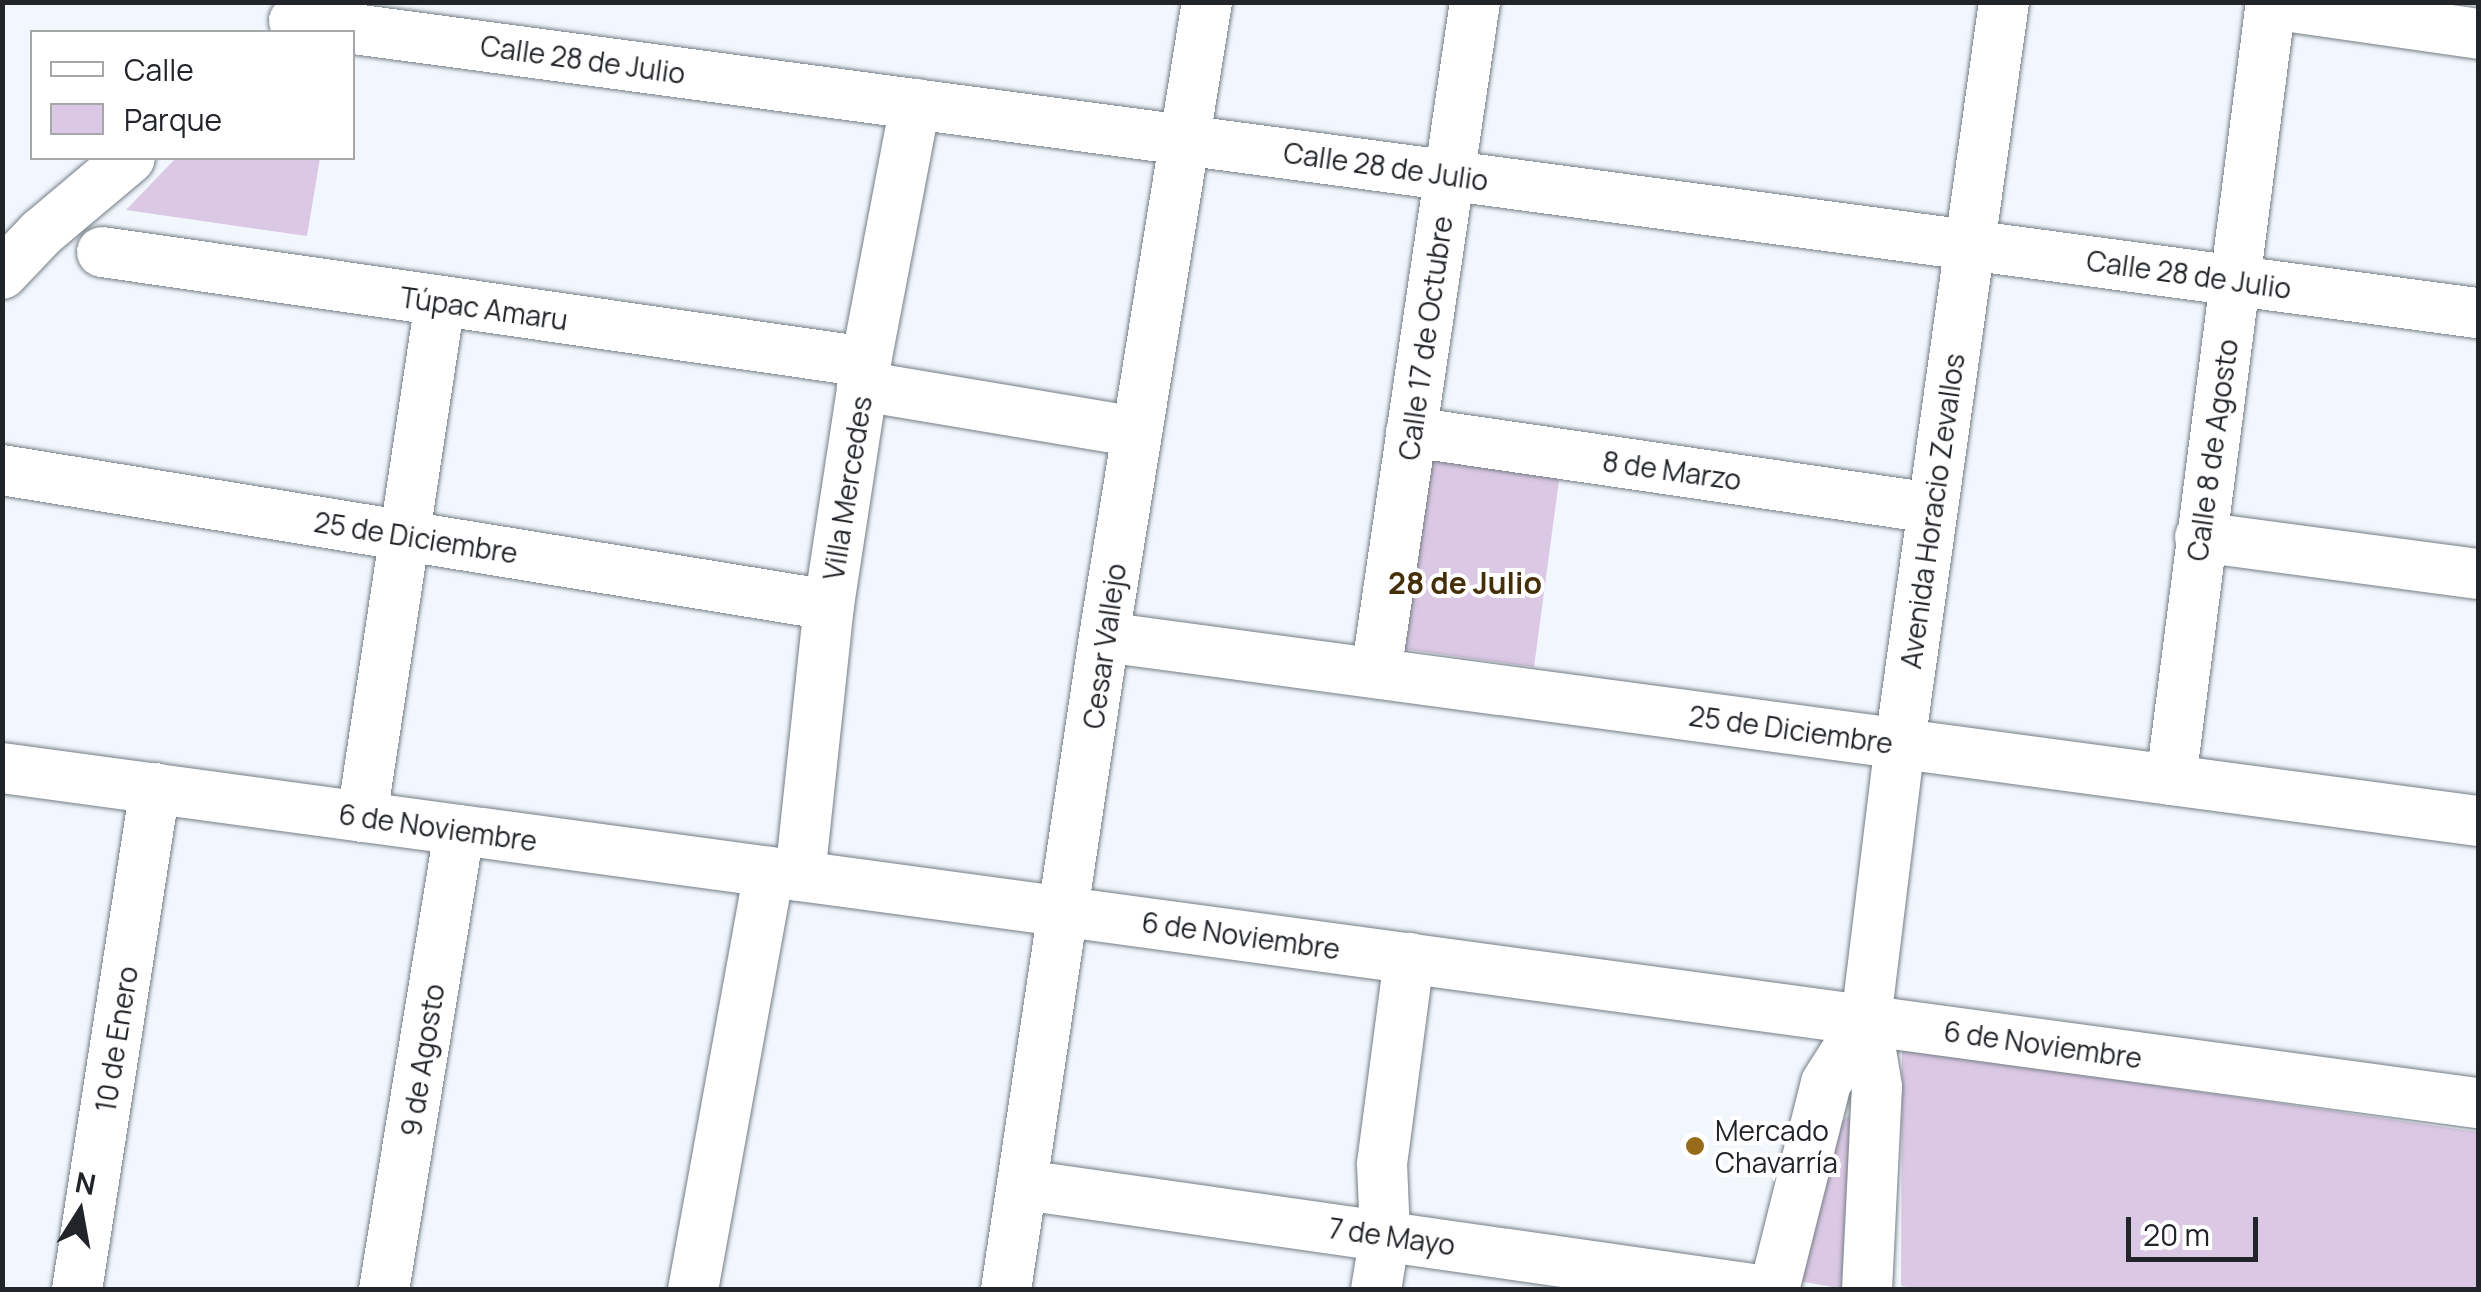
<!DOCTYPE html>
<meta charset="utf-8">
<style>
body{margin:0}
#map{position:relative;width:2481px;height:1292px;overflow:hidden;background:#f2f7fd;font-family:Manrope,sans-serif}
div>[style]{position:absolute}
.green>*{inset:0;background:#dbc8e4}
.roads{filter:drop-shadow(0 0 2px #747d85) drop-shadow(0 0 2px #747d85)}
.street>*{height:50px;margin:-25px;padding:0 25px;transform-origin:25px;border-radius:25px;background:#fff}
.dots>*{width:28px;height:28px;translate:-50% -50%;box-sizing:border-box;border:5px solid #fff;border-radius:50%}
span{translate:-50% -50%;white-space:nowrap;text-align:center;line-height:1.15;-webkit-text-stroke:8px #fff;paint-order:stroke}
.street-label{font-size:28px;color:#212428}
.poi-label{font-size:28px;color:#212428}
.left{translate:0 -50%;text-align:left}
.neighbourhood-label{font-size:30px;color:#442f08;font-weight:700}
.frame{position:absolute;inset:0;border:5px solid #212428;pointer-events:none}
.legend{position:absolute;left:30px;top:30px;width:325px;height:130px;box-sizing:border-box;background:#fff;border:2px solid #a6a7a9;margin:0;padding:12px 18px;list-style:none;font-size:30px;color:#212428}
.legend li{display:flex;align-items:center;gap:20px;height:50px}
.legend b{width:50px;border:2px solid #a6a7a9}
.north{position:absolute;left:30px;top:1162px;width:100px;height:100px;-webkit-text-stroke:8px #fff;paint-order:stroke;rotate:11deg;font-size:28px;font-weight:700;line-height:40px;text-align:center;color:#212428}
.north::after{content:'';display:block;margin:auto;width:35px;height:45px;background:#212428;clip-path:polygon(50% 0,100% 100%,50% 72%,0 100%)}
.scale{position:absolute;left:2126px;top:1217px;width:132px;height:45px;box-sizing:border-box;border:5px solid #212428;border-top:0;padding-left:12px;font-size:30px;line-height:35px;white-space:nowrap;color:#212428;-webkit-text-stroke:8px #fff;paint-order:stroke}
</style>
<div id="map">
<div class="green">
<i style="clip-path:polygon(176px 158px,320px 158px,307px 236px,126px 210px)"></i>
<i style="clip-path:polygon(1421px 454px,1560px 473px,1534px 667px,1396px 648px)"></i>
<i style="clip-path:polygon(1902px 1049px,2478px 1132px,2478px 1289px,1930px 1290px,1901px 1286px)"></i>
<i style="clip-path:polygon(1849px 1115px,1859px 1135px,1844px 1289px,1793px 1280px,1832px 1131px)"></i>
</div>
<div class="roads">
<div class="street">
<i style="left:2271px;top:4px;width:209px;rotate:8.2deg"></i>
<i style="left:294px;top:21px;width:2203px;rotate:7.62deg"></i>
<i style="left:102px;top:252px;width:772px;rotate:8.19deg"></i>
<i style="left:2px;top:274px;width:57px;rotate:-46.4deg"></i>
<i style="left:41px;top:233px;width:116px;rotate:-40.1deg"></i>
<i style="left:862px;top:386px;width:279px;rotate:9.5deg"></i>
<i style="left:1411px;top:432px;width:527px;rotate:8.3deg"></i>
<i style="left:2px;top:470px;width:838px;rotate:9.27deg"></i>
<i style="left:2200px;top:537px;width:280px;rotate:7.6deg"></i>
<i style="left:1104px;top:637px;width:1386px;rotate:7.63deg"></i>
<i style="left:1376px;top:673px;width:678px;rotate:-81.61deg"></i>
<i style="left:2px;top:768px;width:2499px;rotate:7.71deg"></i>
<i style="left:2171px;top:780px;width:784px;rotate:-82.68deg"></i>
<i style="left:362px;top:817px;width:521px;rotate:-81.39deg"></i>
<i style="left:800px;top:876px;width:273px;rotate:-83.9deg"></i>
<i style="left:829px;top:605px;width:246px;rotate:-81.3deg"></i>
<i style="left:866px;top:362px;width:263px;rotate:-79.2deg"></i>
<i style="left:1024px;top:1185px;width:743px;rotate:8.12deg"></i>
<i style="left:77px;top:1290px;width:508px;rotate:-81.17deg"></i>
<i style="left:384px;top:1290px;width:466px;rotate:-80.7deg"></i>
<i style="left:693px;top:1290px;width:425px;rotate:-79.7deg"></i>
<i style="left:1006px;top:1290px;width:660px;rotate:-81.46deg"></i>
<i style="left:1104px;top:637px;width:643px;rotate:-80.79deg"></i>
<i style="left:1376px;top:1290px;width:56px;rotate:-80.7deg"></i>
<i style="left:1385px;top:1235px;width:71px;rotate:-92.4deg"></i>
<i style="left:1382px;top:1164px;width:208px;rotate:-82.5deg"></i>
<i style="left:1774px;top:1290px;width:213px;rotate:-75.9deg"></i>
<i style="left:1826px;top:1083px;width:75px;rotate:-57.6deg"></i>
<i style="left:1867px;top:1290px;width:203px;rotate:-87.2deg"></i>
<i style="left:1877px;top:1087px;width:68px;rotate:-99.3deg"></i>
<i style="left:1866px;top:1020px;width:279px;rotate:-83deg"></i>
<i style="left:1900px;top:743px;width:748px;rotate:-82.01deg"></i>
</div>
</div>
<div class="dots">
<i style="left:1695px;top:1146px;background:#976b19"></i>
</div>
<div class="street-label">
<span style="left:583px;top:59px;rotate:8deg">Calle 28 de Julio</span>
<span style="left:1386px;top:166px;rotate:8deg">Calle 28 de Julio</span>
<span style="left:2189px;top:274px;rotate:8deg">Calle 28 de Julio</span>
<span style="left:484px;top:308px;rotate:8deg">Túpac Amaru</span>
<span style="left:1425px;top:338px;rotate:-82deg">Calle 17 de Octubre</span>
<span style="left:2212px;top:450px;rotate:-82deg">Calle 8 de Agosto</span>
<span style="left:1672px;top:470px;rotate:8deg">8 de Marzo</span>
<span style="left:847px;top:488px;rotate:-81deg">Villa Mercedes</span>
<span style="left:1932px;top:511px;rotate:-82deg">Avenida Horacio Zevallos</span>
<span style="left:416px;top:537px;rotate:9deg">25 de Diciembre</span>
<span style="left:1104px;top:646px;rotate:-82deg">Cesar Vallejo</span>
<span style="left:1791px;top:729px;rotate:8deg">25 de Diciembre</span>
<span style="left:438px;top:827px;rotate:8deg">6 de Noviembre</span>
<span style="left:1241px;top:935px;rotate:8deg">6 de Noviembre</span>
<span style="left:116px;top:1039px;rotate:-81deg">10 de Enero</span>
<span style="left:2043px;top:1044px;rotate:8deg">6 de Noviembre</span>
<span style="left:422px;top:1060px;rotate:-81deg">9 de Agosto</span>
<span style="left:1392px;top:1236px;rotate:8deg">7 de Mayo</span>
</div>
<div class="poi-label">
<span class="left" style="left:1715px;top:1146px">Mercado<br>Chavarría</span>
</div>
<div class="neighbourhood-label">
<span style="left:1465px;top:583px">28 de Julio</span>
</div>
<div class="frame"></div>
<ul class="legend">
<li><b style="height:12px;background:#fff"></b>Calle</li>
<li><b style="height:28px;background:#dbc8e4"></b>Parque</li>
</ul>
<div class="north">N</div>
<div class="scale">20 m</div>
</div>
